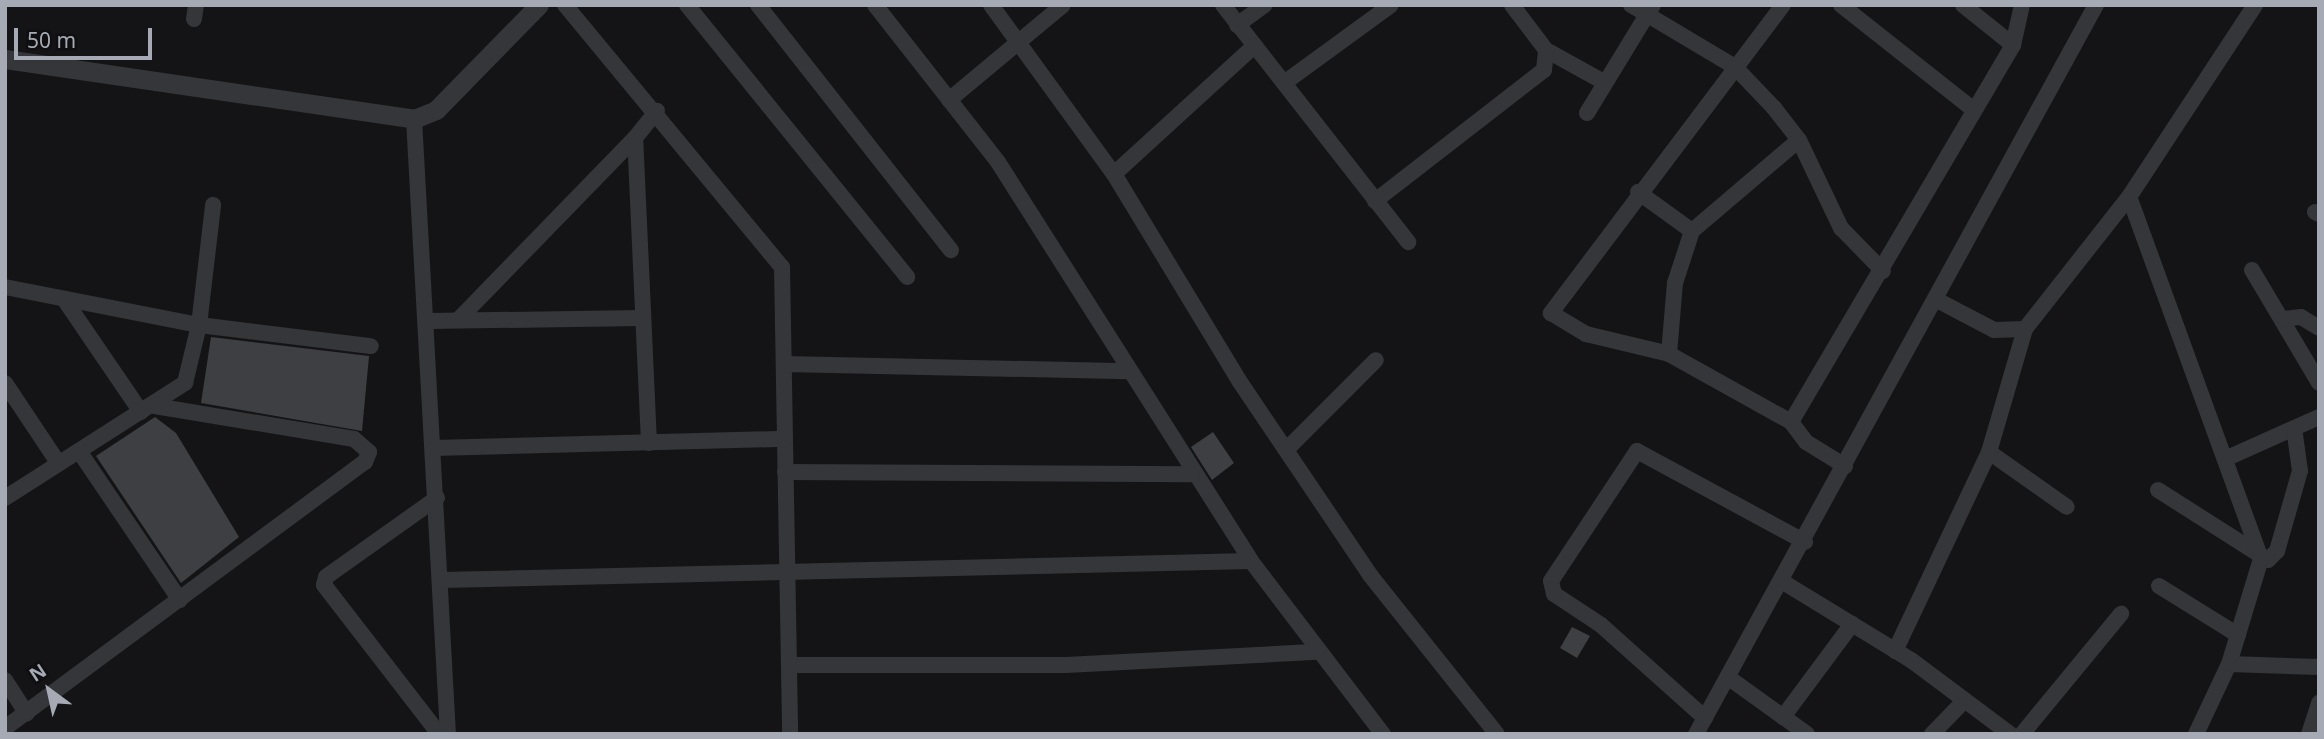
<!DOCTYPE html>
<style>
body{margin:0}
#map{position:relative;width:2324px;height:739px;overflow:hidden;background:#141416;font-family:"Noto Sans",sans-serif}
div>[style]{position:absolute}
.building>*{inset:0;background:#3e3f43}
.minor>*{height:16px;margin:-8px;padding:0 8px;transform-origin:8px;border-radius:8px;background:#35363a}
.tertiary>*{height:19px;margin:-9.5px;padding:0 9.5px;transform-origin:9.5px;border-radius:9.5px;background:#35363a}
span{translate:-50% -50%;white-space:nowrap;text-align:center;line-height:1.15;-webkit-text-stroke:5px #0f0f11;paint-order:stroke}
.frame{position:absolute;inset:0;border:7px solid #a6aab5;pointer-events:none}
.north{position:absolute;left:14px;top:655px;width:70px;height:70px;-webkit-text-stroke:5px #0f0f11;paint-order:stroke;rotate:327deg;font-size:19px;font-weight:700;line-height:28px;text-align:center;color:#a6aab5}
.north::after{content:'';display:block;margin:auto;width:24px;height:32px;background:#a6aab5;clip-path:polygon(50% 0,100% 100%,50% 72%,0 100%)}
.scale{position:absolute;left:14px;top:28px;width:138px;height:32px;box-sizing:border-box;border:4px solid #a6aab5;border-top:0;padding-left:9px;font-size:21px;line-height:24px;white-space:nowrap;color:#a6aab5;-webkit-text-stroke:5px #0f0f11;paint-order:stroke}
</style>
<div id="map">
<div class="building">
<i style="clip-path:polygon(211px 337px,369px 356px,362px 431px,201px 403px)"></i>
<i style="clip-path:polygon(155px 417px,176px 433px,239px 537px,181px 583px,96px 456px)"></i>
<i style="clip-path:polygon(1213px 432px,1234px 463px,1212px 480px,1191px 447px)"></i>
<i style="clip-path:polygon(1572px 627px,1590px 636px,1577px 658px,1560px 648px)"></i>
</div>
<div class="minor">
<i style="left:565px;top:5px;width:340px;rotate:50.4deg"></i>
<i style="left:782px;top:267px;width:467px;rotate:89deg"></i>
<i style="left:687px;top:5px;width:350px;rotate:51deg"></i>
<i style="left:758px;top:5px;width:312px;rotate:51.8deg"></i>
<i style="left:875px;top:5px;width:199px;rotate:51.9deg"></i>
<i style="left:998px;top:162px;width:472px;rotate:57.6deg"></i>
<i style="left:1251px;top:561px;width:218px;rotate:52.7deg"></i>
<i style="left:991px;top:5px;width:209px;rotate:54deg"></i>
<i style="left:1114px;top:174px;width:243px;rotate:58.8deg"></i>
<i style="left:1240px;top:382px;width:233px;rotate:56deg"></i>
<i style="left:1370px;top:575px;width:203px;rotate:51.4deg"></i>
<i style="left:1223px;top:5px;width:301px;rotate:52deg"></i>
<i style="left:1631px;top:5px;width:121px;rotate:30.8deg"></i>
<i style="left:1735px;top:67px;width:57px;rotate:46.4deg"></i>
<i style="left:1774px;top:108px;width:41px;rotate:52deg"></i>
<i style="left:1799px;top:140px;width:98px;rotate:64.5deg"></i>
<i style="left:1841px;top:228px;width:60px;rotate:45.7deg"></i>
<i style="left:1783px;top:5px;width:386px;rotate:127deg"></i>
<i style="left:1551px;top:313px;width:41px;rotate:31deg"></i>
<i style="left:1586px;top:334px;width:85px;rotate:13.5deg"></i>
<i style="left:1669px;top:354px;width:140px;rotate:29.1deg"></i>
<i style="left:1791px;top:422px;width:25px;rotate:53deg"></i>
<i style="left:1806px;top:442px;width:46px;rotate:31.6deg"></i>
<i style="left:1841px;top:5px;width:169px;rotate:38.3deg"></i>
<i style="left:1963px;top:5px;width:64px;rotate:38.7deg"></i>
<i style="left:194px;top:19px;width:14px;rotate:-82deg"></i>
<i style="left:1237px;top:25px;width:34px;rotate:-36deg"></i>
<i style="left:1546px;top:50px;width:66px;rotate:28.9deg"></i>
<i style="left:1284px;top:83px;width:132px;rotate:-36.1deg"></i>
<i style="left:949px;top:100px;width:148px;rotate:-39.8deg"></i>
<i style="left:1587px;top:113px;width:127px;rotate:-58.6deg"></i>
<i style="left:414px;top:119px;width:616px;rotate:86.84deg"></i>
<i style="left:1114px;top:174px;width:190px;rotate:-42.4deg"></i>
<i style="left:1638px;top:192px;width:67px;rotate:35.8deg"></i>
<i style="left:1375px;top:201px;width:214px;rotate:-37.8deg"></i>
<i style="left:1544px;top:70px;width:20px;rotate:-84deg"></i>
<i style="left:1546px;top:50px;width:56px;rotate:-127.1deg"></i>
<i style="left:2315px;top:212px;width:4px;rotate:27deg"></i>
<i style="left:2252px;top:270px;width:131px;rotate:59.3deg"></i>
<i style="left:5px;top:287px;width:198px;rotate:11.1deg"></i>
<i style="left:199px;top:325px;width:173px;rotate:7deg"></i>
<i style="left:1935px;top:299px;width:67px;rotate:27.7deg"></i>
<i style="left:1994px;top:330px;width:31px;rotate:-2deg"></i>
<i style="left:2025px;top:329px;width:168px;rotate:-51.8deg"></i>
<i style="left:66px;top:302px;width:133px;rotate:55.7deg"></i>
<i style="left:2284px;top:319px;width:17px;rotate:-7deg"></i>
<i style="left:2301px;top:317px;width:21px;rotate:31deg"></i>
<i style="left:458px;top:320px;width:254px;rotate:-45.8deg"></i>
<i style="left:428px;top:321px;width:214px;rotate:-0.8deg"></i>
<i style="left:1669px;top:354px;width:71px;rotate:-85.2deg"></i>
<i style="left:1675px;top:283px;width:55px;rotate:-71.9deg"></i>
<i style="left:1692px;top:231px;width:140px;rotate:-40.4deg"></i>
<i style="left:784px;top:364px;width:345px;rotate:1.2deg"></i>
<i style="left:5px;top:383px;width:97px;rotate:56.3deg"></i>
<i style="left:1791px;top:422px;width:438px;rotate:-59.5deg"></i>
<i style="left:2013px;top:45px;width:41px;rotate:-77.3deg"></i>
<i style="left:649px;top:443px;width:305px;rotate:-92.6deg"></i>
<i style="left:635px;top:138px;width:35px;rotate:-51deg"></i>
<i style="left:434px;top:448px;width:351px;rotate:-1.5deg"></i>
<i style="left:1286px;top:450px;width:127px;rotate:-45deg"></i>
<i style="left:79px;top:451px;width:180px;rotate:55.9deg"></i>
<i style="left:1989px;top:452px;width:95px;rotate:35.2deg"></i>
<i style="left:2225px;top:459px;width:103px;rotate:-24.1deg"></i>
<i style="left:785px;top:472px;width:407px;rotate:0.3deg"></i>
<i style="left:2158px;top:490px;width:130px;rotate:32.5deg"></i>
<i style="left:2268px;top:560px;width:13px;rotate:-45deg"></i>
<i style="left:2277px;top:551px;width:83px;rotate:-74deg"></i>
<i style="left:2300px;top:471px;width:43px;rotate:-97.9deg"></i>
<i style="left:5px;top:498px;width:214px;rotate:-32.6deg"></i>
<i style="left:185px;top:383px;width:60px;rotate:-76.4deg"></i>
<i style="left:199px;top:325px;width:121px;rotate:-83.3deg"></i>
<i style="left:437px;top:498px;width:136px;rotate:144.6deg"></i>
<i style="left:326px;top:577px;width:8px;rotate:104deg"></i>
<i style="left:324px;top:585px;width:188px;rotate:52.3deg"></i>
<i style="left:441px;top:580px;width:810px;rotate:-1.34deg"></i>
<i style="left:1783px;top:582px;width:150px;rotate:31.4deg"></i>
<i style="left:1911px;top:660px;width:124px;rotate:36.8deg"></i>
<i style="left:2159px;top:586px;width:93px;rotate:31.8deg"></i>
<i style="left:1895px;top:651px;width:220px;rotate:-64.7deg"></i>
<i style="left:1989px;top:452px;width:128px;rotate:-73.7deg"></i>
<i style="left:2229px;top:664px;width:90px;rotate:1.9deg"></i>
<i style="left:789px;top:665px;width:277px"></i>
<i style="left:1066px;top:665px;width:251px;rotate:-3deg"></i>
<i style="left:1729px;top:678px;width:96px;rotate:35.7deg"></i>
<i style="left:5px;top:680px;width:40px;rotate:57.1deg"></i>
<i style="left:1783px;top:717px;width:116px;rotate:-53.4deg"></i>
<i style="left:1705px;top:718px;width:140px;rotate:-138.2deg"></i>
<i style="left:1601px;top:625px;width:56px;rotate:-146.6deg"></i>
<i style="left:1554px;top:594px;width:13px;rotate:-103deg"></i>
<i style="left:1551px;top:581px;width:156px;rotate:-56.5deg"></i>
<i style="left:1637px;top:451px;width:191px;rotate:28.4deg"></i>
<i style="left:5px;top:728px;width:448px;rotate:-36.5deg"></i>
<i style="left:365px;top:462px;width:11px;rotate:-68deg"></i>
<i style="left:369px;top:452px;width:20px;rotate:-139deg"></i>
<i style="left:354px;top:439px;width:202px;rotate:-170.6deg"></i>
<i style="left:1696px;top:734px;width:832px;rotate:-61.25deg"></i>
<i style="left:1932px;top:734px;width:47px;rotate:-45.9deg"></i>
<i style="left:2022px;top:734px;width:156px;rotate:-50.5deg"></i>
<i style="left:2196px;top:734px;width:77px;rotate:-64.8deg"></i>
<i style="left:2229px;top:664px;width:110px;rotate:-73.1deg"></i>
<i style="left:2261px;top:559px;width:385px;rotate:-110deg"></i>
<i style="left:2129px;top:197px;width:230px;rotate:-56.7deg"></i>
<i style="left:2309px;top:734px;width:33px;rotate:-72deg"></i>
</div>
<div class="tertiary">
<i style="left:5px;top:59px;width:413px;rotate:8.3deg"></i>
<i style="left:414px;top:119px;width:24px;rotate:-22deg"></i>
<i style="left:436px;top:110px;width:147px;rotate:-45.6deg"></i>
</div>
<div class="frame"></div>
<div class="north">N</div>
<div class="scale">50 m</div>
</div>
